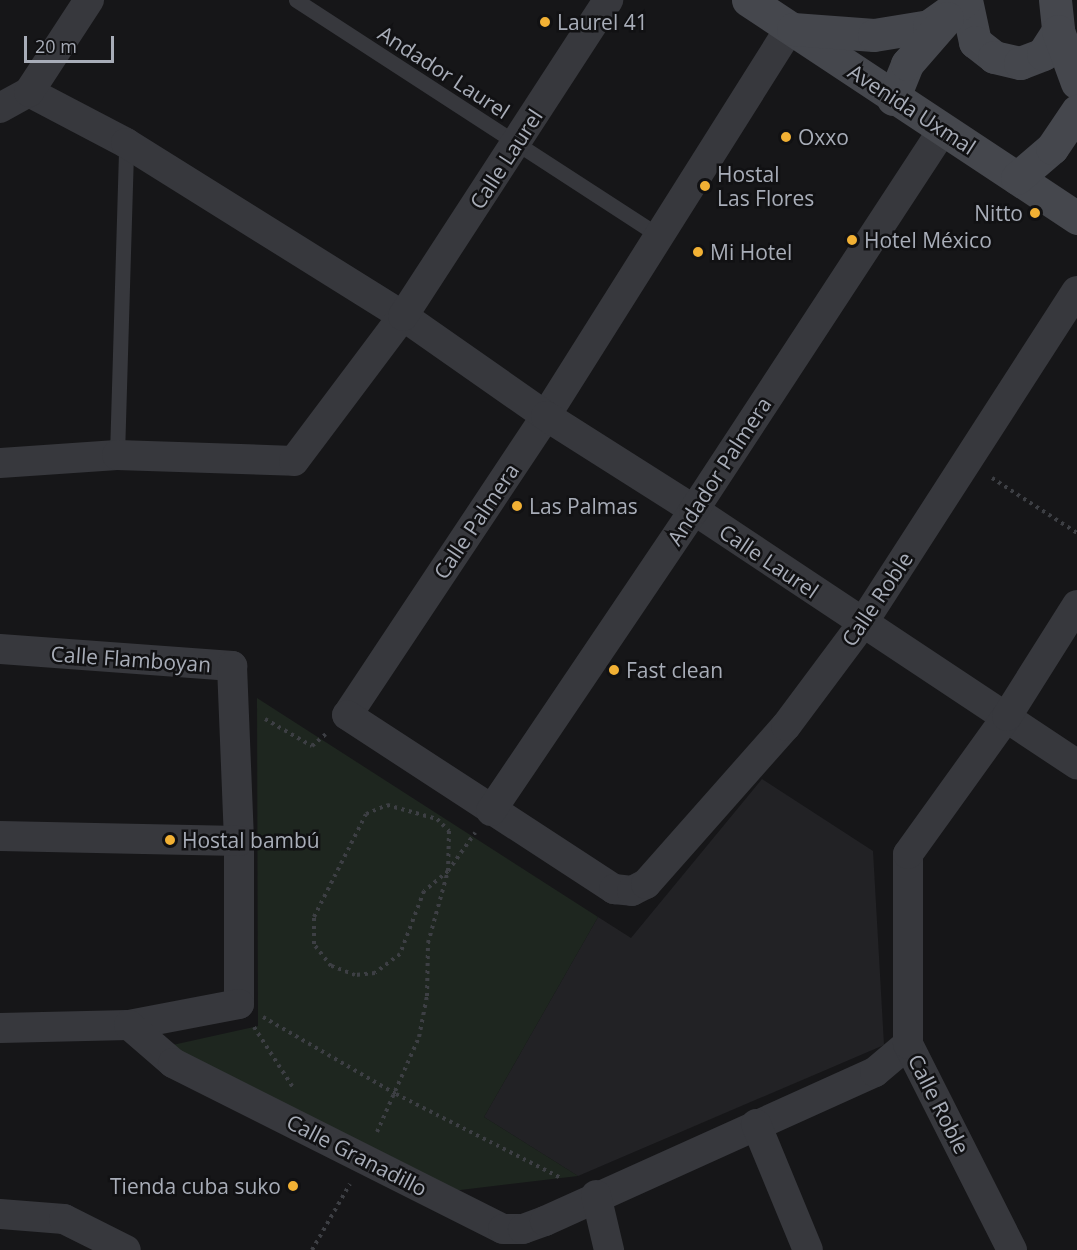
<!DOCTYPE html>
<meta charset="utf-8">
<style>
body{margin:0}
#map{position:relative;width:1077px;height:1250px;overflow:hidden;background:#161618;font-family:"Open Sans",sans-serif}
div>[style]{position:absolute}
.built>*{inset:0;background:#222225}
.green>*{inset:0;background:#1e261f}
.path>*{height:4px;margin-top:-2px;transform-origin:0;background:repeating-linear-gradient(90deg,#3d3f44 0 3px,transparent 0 7.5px)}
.lane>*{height:15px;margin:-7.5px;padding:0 7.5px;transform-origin:7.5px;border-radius:7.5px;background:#37383d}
.street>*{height:30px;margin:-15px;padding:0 15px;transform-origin:15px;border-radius:15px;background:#37383d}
.secondary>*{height:33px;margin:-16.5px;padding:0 16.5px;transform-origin:16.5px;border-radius:16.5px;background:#45474d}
.dots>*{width:16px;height:16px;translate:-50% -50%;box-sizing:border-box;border:3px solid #111113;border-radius:50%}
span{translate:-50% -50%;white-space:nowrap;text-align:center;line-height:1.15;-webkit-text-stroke:5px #111113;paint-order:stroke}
.poi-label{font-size:21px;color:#a8adb8}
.left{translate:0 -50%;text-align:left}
.right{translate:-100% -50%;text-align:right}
.street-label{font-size:21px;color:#a8adb8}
.scale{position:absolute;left:24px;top:36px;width:90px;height:27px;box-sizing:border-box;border:3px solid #a8adb8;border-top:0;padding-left:8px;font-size:18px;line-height:21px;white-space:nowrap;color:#a8adb8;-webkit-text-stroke:4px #111113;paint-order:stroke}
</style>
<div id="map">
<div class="built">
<i style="clip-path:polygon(762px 779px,873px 851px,884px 1045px,578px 1176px,484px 1117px,598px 917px,631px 938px)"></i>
</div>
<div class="green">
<i style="clip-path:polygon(257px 698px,598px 917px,484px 1117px,578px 1176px,452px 1191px,159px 1048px,258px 1026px)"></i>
</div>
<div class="path">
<i style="left:992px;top:478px;width:101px;rotate:32.9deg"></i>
<i style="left:265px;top:719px;width:54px;rotate:29.9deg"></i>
<i style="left:312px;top:746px;width:18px;rotate:-41deg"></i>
<i style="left:387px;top:805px;width:52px;rotate:15.6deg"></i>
<i style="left:437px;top:819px;width:17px;rotate:45deg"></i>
<i style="left:449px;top:831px;width:40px;rotate:91.4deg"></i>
<i style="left:448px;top:871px;width:31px;rotate:140deg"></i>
<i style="left:424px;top:891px;width:67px;rotate:110.9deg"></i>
<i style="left:400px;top:954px;width:31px;rotate:143deg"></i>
<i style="left:375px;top:973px;width:20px;rotate:174deg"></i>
<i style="left:355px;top:975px;width:26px;rotate:-159deg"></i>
<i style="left:331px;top:966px;width:28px;rotate:-128deg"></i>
<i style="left:314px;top:944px;width:27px;rotate:-90deg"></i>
<i style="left:314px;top:917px;width:115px;rotate:-63.2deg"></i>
<i style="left:366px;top:814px;width:23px;rotate:-23deg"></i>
<i style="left:263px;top:1017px;width:154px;rotate:30.1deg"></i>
<i style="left:396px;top:1094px;width:187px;rotate:27deg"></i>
<i style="left:254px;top:1027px;width:74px;rotate:57.2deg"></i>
<i style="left:377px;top:1132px;width:104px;rotate:-66.1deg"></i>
<i style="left:419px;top:1037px;width:42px;rotate:-79deg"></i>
<i style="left:427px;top:996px;width:53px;rotate:-88.9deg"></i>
<i style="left:428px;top:943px;width:75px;rotate:-74.5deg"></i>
<i style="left:448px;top:871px;width:47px;rotate:-54.6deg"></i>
<i style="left:312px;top:1250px;width:76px;rotate:-60.1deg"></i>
</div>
<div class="lane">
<i style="left:296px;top:0;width:434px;rotate:33deg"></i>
<i style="left:117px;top:455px;width:312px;rotate:-88.3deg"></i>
</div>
<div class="street">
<i style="left:790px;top:28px;width:458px;rotate:122.2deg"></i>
<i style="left:546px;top:416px;width:359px;rotate:123.6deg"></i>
<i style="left:347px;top:715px;width:319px;rotate:33.1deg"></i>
<i style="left:614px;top:889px;width:18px;rotate:6deg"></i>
<i style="left:632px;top:891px;width:16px;rotate:-27deg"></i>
<i style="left:646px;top:884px;width:211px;rotate:-48.5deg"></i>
<i style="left:786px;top:726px;width:127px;rotate:-53.3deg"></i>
<i style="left:862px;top:624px;width:396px;rotate:-57.2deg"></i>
<i style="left:29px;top:92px;width:110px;rotate:27.7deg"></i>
<i style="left:126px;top:143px;width:327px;rotate:32deg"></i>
<i style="left:403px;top:316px;width:174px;rotate:35deg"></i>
<i style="left:546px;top:416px;width:175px;rotate:32.4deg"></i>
<i style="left:694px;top:510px;width:460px;rotate:33.6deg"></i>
<i style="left:0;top:108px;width:33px;rotate:-29deg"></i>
<i style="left:29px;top:92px;width:110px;rotate:-56.9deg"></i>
<i style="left:0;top:463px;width:117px;rotate:-3.9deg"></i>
<i style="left:117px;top:455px;width:177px;rotate:1.9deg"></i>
<i style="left:294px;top:461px;width:181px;rotate:-53.1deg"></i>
<i style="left:403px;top:316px;width:377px;rotate:-57deg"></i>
<i style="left:0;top:649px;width:233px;rotate:4.2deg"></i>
<i style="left:232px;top:666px;width:175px;rotate:87.7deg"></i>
<i style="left:239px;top:841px;width:163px;rotate:90deg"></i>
<i style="left:239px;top:1004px;width:112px;rotate:169.2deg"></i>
<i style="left:129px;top:1025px;width:129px;rotate:178.7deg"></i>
<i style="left:491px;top:811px;width:363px;rotate:-56deg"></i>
<i style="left:694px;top:510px;width:455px;rotate:-56.8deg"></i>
<i style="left:0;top:836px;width:239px;rotate:1.2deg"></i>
<i style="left:129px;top:1025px;width:58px;rotate:40.8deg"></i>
<i style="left:173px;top:1063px;width:369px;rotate:26.7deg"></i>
<i style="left:503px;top:1229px;width:20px"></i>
<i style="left:523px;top:1229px;width:23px;rotate:-20deg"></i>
<i style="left:545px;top:1221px;width:362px;rotate:-24.3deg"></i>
<i style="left:875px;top:1072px;width:43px;rotate:-40.3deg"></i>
<i style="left:756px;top:1124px;width:136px;rotate:67.6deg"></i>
<i style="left:596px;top:1195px;width:57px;rotate:76.7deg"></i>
<i style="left:0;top:1214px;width:64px;rotate:4.5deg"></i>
<i style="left:64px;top:1219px;width:69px;rotate:26.6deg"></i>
<i style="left:1012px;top:1250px;width:231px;rotate:-116.8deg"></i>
<i style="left:908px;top:1044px;width:190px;rotate:-90deg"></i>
<i style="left:908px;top:854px;width:170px;rotate:-54.3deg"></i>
<i style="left:1007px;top:716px;width:131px;rotate:-57.8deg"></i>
</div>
<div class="secondary">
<i style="left:748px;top:0;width:395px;rotate:33.5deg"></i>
<i style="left:966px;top:0;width:43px;rotate:77.9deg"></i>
<i style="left:975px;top:42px;width:24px;rotate:38deg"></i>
<i style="left:994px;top:57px;width:27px;rotate:13deg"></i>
<i style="left:1020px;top:63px;width:25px;rotate:-21deg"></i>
<i style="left:1043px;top:54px;width:27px;rotate:-57deg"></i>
<i style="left:1055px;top:0;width:31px;rotate:84deg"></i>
<i style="left:1058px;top:31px;width:55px;rotate:69.9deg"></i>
<i style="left:793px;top:29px;width:81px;rotate:4.2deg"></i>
<i style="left:874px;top:35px;width:56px;rotate:-9.3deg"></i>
<i style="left:929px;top:26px;width:44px;rotate:-35.8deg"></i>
<i style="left:893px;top:99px;width:38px;rotate:-68deg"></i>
<i style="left:907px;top:64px;width:61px;rotate:-49deg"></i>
<i style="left:1017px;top:178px;width:46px;rotate:-40.6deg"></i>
<i style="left:1052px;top:148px;width:45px;rotate:-56deg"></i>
</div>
<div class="dots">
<i style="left:545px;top:22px;background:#f2b134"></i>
<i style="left:786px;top:137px;background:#f2b134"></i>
<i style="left:705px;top:186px;background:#f2b134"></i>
<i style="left:1035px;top:213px;background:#f2b134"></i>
<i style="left:852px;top:240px;background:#f2b134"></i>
<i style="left:698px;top:252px;background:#f2b134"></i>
<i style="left:517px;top:506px;background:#f2b134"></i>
<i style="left:614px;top:670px;background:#f2b134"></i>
<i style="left:170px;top:840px;background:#f2b134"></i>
<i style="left:293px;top:1186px;background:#f2b134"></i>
</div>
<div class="poi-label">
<span class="left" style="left:557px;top:22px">Laurel 41</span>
<span class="left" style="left:798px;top:137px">Oxxo</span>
<span class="left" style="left:717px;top:186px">Hostal<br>Las Flores</span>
<span class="right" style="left:1023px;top:213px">Nitto</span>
<span class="left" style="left:864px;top:240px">Hotel México</span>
<span class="left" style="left:710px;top:252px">Mi Hotel</span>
<span class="left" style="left:529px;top:506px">Las Palmas</span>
<span class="left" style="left:626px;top:670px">Fast clean</span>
<span class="left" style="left:182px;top:840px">Hostal bambú</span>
<span class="right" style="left:281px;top:1186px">Tienda cuba suko</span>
</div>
<div class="street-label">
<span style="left:444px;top:72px;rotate:33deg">Andador Laurel</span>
<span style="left:912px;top:109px;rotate:33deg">Avenida Uxmal</span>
<span style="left:506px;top:159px;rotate:-57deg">Calle Laurel</span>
<span style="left:719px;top:471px;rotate:-57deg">Andador Palmera</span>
<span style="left:476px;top:521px;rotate:-56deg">Calle Palmera</span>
<span style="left:769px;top:561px;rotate:34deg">Calle Laurel</span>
<span style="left:877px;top:599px;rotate:-56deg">Calle Roble</span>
<span style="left:131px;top:659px;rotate:4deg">Calle Flamboyan</span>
<span style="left:939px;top:1104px;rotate:63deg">Calle Roble</span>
<span style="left:357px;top:1155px;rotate:27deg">Calle Granadillo</span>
</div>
<div class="scale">20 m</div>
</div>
